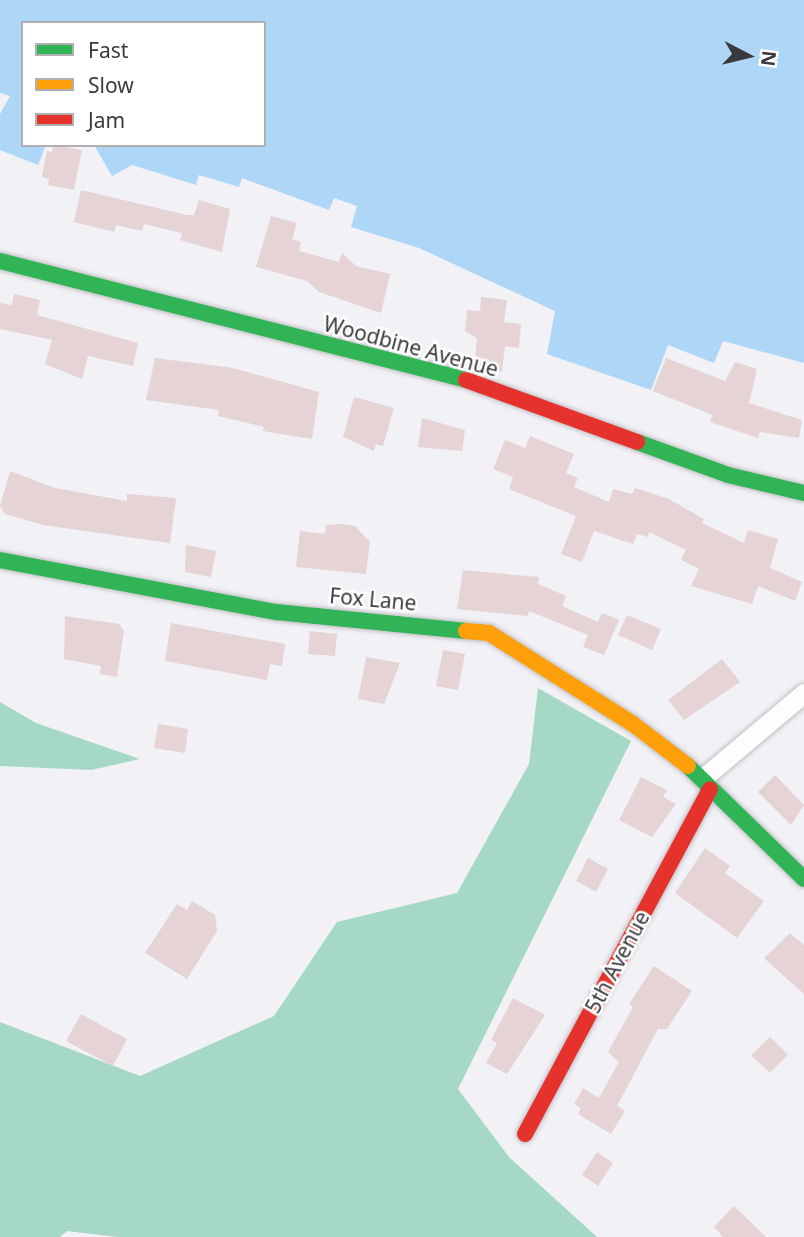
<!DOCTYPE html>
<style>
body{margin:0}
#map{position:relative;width:804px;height:1237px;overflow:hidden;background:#f1f1f6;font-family:"Noto Sans",sans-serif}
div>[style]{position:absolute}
.forest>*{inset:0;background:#a6d9c5}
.water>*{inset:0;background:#aed6f7}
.building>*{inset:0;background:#e5d3d6}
.roads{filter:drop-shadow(0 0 2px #c1c1c4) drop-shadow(0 0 2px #c1c1c4)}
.street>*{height:19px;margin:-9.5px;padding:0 9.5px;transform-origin:9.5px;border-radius:9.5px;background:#fdfdfe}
.fast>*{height:16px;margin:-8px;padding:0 8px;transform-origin:8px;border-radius:8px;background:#30b455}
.slow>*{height:16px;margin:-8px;padding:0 8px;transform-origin:8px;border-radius:8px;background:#ff9f0a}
.jam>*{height:16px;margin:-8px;padding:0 8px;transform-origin:8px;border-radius:8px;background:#e5322d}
span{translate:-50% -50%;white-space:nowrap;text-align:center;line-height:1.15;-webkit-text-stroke:5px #fff;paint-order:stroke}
.street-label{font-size:21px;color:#39393e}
.legend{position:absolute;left:21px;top:21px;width:245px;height:126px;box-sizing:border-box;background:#fff;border:2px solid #b0b0b2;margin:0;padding:9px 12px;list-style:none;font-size:21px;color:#39393e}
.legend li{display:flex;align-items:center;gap:14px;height:35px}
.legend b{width:35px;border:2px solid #b0b0b2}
.north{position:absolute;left:713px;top:21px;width:70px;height:70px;-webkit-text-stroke:5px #fff;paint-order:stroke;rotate:97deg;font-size:19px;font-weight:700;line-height:28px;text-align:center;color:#39393e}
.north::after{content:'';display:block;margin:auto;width:24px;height:32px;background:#39393e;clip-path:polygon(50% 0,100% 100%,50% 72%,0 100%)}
</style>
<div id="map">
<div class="forest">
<i style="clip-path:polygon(538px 688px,631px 741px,458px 1089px,509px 1157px,597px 1237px,117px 1237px,67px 1231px,60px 1237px,0 1237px,0 1022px,140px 1076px,274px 1016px,337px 922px,457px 893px,529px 764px)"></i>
<i style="clip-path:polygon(0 702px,36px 723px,140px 759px,91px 770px,0 766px)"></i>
</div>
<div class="water">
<i style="clip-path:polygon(0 0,804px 0,804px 363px,723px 341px,714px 363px,668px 345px,651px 390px,547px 354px,555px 311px,419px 248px,351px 227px,357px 206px,334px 198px,329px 210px,242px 178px,239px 187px,199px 175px,196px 185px,132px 165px,112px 176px,94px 145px,264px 145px,264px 23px,23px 23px,23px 145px,46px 145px,38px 165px,0 150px,0 114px,10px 96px,0 93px)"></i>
</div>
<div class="building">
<i style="clip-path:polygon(53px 145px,82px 150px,74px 190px,48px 185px,49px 179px,42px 177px,47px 151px,52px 152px)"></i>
<i style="clip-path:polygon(81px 190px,187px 215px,194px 215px,199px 200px,230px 209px,222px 252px,180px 240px,182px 233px,144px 224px,142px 231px,116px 225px,114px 232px,74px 222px)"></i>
<i style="clip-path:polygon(271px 216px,297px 223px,292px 239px,301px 242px,299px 251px,339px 262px,342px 253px,356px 266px,390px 274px,381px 313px,319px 292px,307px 281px,256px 267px)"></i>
<i style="clip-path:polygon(14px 294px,40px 300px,37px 315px,138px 343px,133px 366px,88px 356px,82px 379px,45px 364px,52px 340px,0 329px,0 303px,12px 305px)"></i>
<i style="clip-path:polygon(481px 297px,507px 300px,504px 322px,521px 324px,519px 348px,505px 346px,502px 372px,474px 366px,477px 338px,465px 331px,467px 310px,480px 311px)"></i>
<i style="clip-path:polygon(155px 358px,233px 368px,319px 392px,312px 439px,263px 431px,264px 427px,218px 416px,219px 410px,146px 400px)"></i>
<i style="clip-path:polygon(666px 358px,725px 381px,735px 362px,757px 369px,749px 403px,802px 420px,799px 438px,760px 432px,758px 438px,710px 422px,713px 415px,653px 391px)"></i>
<i style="clip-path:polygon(354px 397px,394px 408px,383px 446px,376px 444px,374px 451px,343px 437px)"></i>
<i style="clip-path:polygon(422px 418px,465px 430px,462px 451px,418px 447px)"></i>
<i style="clip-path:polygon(530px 436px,574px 454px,566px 473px,578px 478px,574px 487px,609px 502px,613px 489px,632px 494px,635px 488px,669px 499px,704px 519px,702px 523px,744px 543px,748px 530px,778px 539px,770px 568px,802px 582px,795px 601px,758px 586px,752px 604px,691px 586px,699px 569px,681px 560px,686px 550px,649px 532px,648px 537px,637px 534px,633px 544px,594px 531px,582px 562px,561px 554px,576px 516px,509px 489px,513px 477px,493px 469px,505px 440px,525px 448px)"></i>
<i style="clip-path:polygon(10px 471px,55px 488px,127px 501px,127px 494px,176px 498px,170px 543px,43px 525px,5px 514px,0 506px)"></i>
<i style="clip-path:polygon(341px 524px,355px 526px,370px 542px,366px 574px,296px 567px,300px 531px,325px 534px,326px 525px)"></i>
<i style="clip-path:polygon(186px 545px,216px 551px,211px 577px,185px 572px)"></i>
<i style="clip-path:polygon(463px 570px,539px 577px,538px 584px,566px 596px,562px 606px,598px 622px,602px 613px,619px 620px,604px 655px,583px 647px,588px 635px,529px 611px,528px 616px,457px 609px)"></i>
<i style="clip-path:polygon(627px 615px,661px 629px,652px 650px,618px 635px)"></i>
<i style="clip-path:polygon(65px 616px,119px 624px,124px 631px,117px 677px,100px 674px,101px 666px,64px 659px)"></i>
<i style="clip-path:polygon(171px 623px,285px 644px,282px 666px,270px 664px,267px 680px,165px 661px)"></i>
<i style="clip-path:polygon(310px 631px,337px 634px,335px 656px,308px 654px)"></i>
<i style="clip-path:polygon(443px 650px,465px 654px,458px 690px,436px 686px)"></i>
<i style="clip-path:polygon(366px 657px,400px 663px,384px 704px,358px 699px)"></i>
<i style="clip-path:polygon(722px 659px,740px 682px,684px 720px,668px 700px)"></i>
<i style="clip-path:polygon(158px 724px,188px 729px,185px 753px,154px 748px)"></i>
<i style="clip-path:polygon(775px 775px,804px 805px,791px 825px,758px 792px)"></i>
<i style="clip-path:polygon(641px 777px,667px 790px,663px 797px,676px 804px,652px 837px,619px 820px)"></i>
<i style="clip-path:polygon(705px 848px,730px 866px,725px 873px,764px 901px,737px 938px,675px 893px)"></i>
<i style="clip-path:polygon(588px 858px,608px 869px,596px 892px,576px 881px)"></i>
<i style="clip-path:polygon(192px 901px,215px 915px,217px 931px,187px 979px,145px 953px,177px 904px,187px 910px)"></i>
<i style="clip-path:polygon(790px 933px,804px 945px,804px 994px,764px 958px)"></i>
<i style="clip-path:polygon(654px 966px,692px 991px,667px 1029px,658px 1029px,617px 1106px,625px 1111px,611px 1134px,578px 1114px,581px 1108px,574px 1104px,583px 1088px,599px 1098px,619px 1062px,608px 1052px,633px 1007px,629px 1004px)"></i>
<i style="clip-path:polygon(513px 998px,545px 1015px,507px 1074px,486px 1063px,497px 1043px,491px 1040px)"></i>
<i style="clip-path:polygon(81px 1014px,127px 1039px,113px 1066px,66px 1041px)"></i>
<i style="clip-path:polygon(770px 1037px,788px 1055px,770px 1073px,751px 1055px)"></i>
<i style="clip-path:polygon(597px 1152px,613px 1163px,598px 1186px,582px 1175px)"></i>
<i style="clip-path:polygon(734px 1206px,766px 1237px,723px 1237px,714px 1227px)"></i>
</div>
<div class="roads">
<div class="street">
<i style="left:703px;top:778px;width:132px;rotate:-40.1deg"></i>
</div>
<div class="fast">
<i style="left:0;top:261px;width:481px;rotate:14.3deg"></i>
<i style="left:637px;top:442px;width:97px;rotate:19.9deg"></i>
<i style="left:728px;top:475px;width:78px;rotate:13.3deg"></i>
<i style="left:0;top:560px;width:281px;rotate:10.7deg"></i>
<i style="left:276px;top:612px;width:191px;rotate:5.7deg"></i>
<i style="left:688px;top:766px;width:162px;rotate:44.2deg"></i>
</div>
<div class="slow">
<i style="left:466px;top:631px;width:23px;rotate:5deg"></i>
<i style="left:489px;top:633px;width:170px;rotate:32.3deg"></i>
<i style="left:633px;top:724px;width:69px;rotate:37.4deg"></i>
</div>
<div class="jam">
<i style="left:466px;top:380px;width:182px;rotate:19.9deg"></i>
<i style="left:525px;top:1134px;width:391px;rotate:-61.8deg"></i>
</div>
</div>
<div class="street-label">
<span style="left:411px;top:346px;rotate:15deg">Woodbine Avenue</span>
<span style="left:373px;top:599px;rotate:5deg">Fox Lane</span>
<span style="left:617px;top:962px;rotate:-62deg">5th Avenue</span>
</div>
<ul class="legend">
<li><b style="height:9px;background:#30b455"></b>Fast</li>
<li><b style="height:9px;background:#ff9f0a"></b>Slow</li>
<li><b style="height:9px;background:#e5322d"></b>Jam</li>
</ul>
<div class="north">N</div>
</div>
